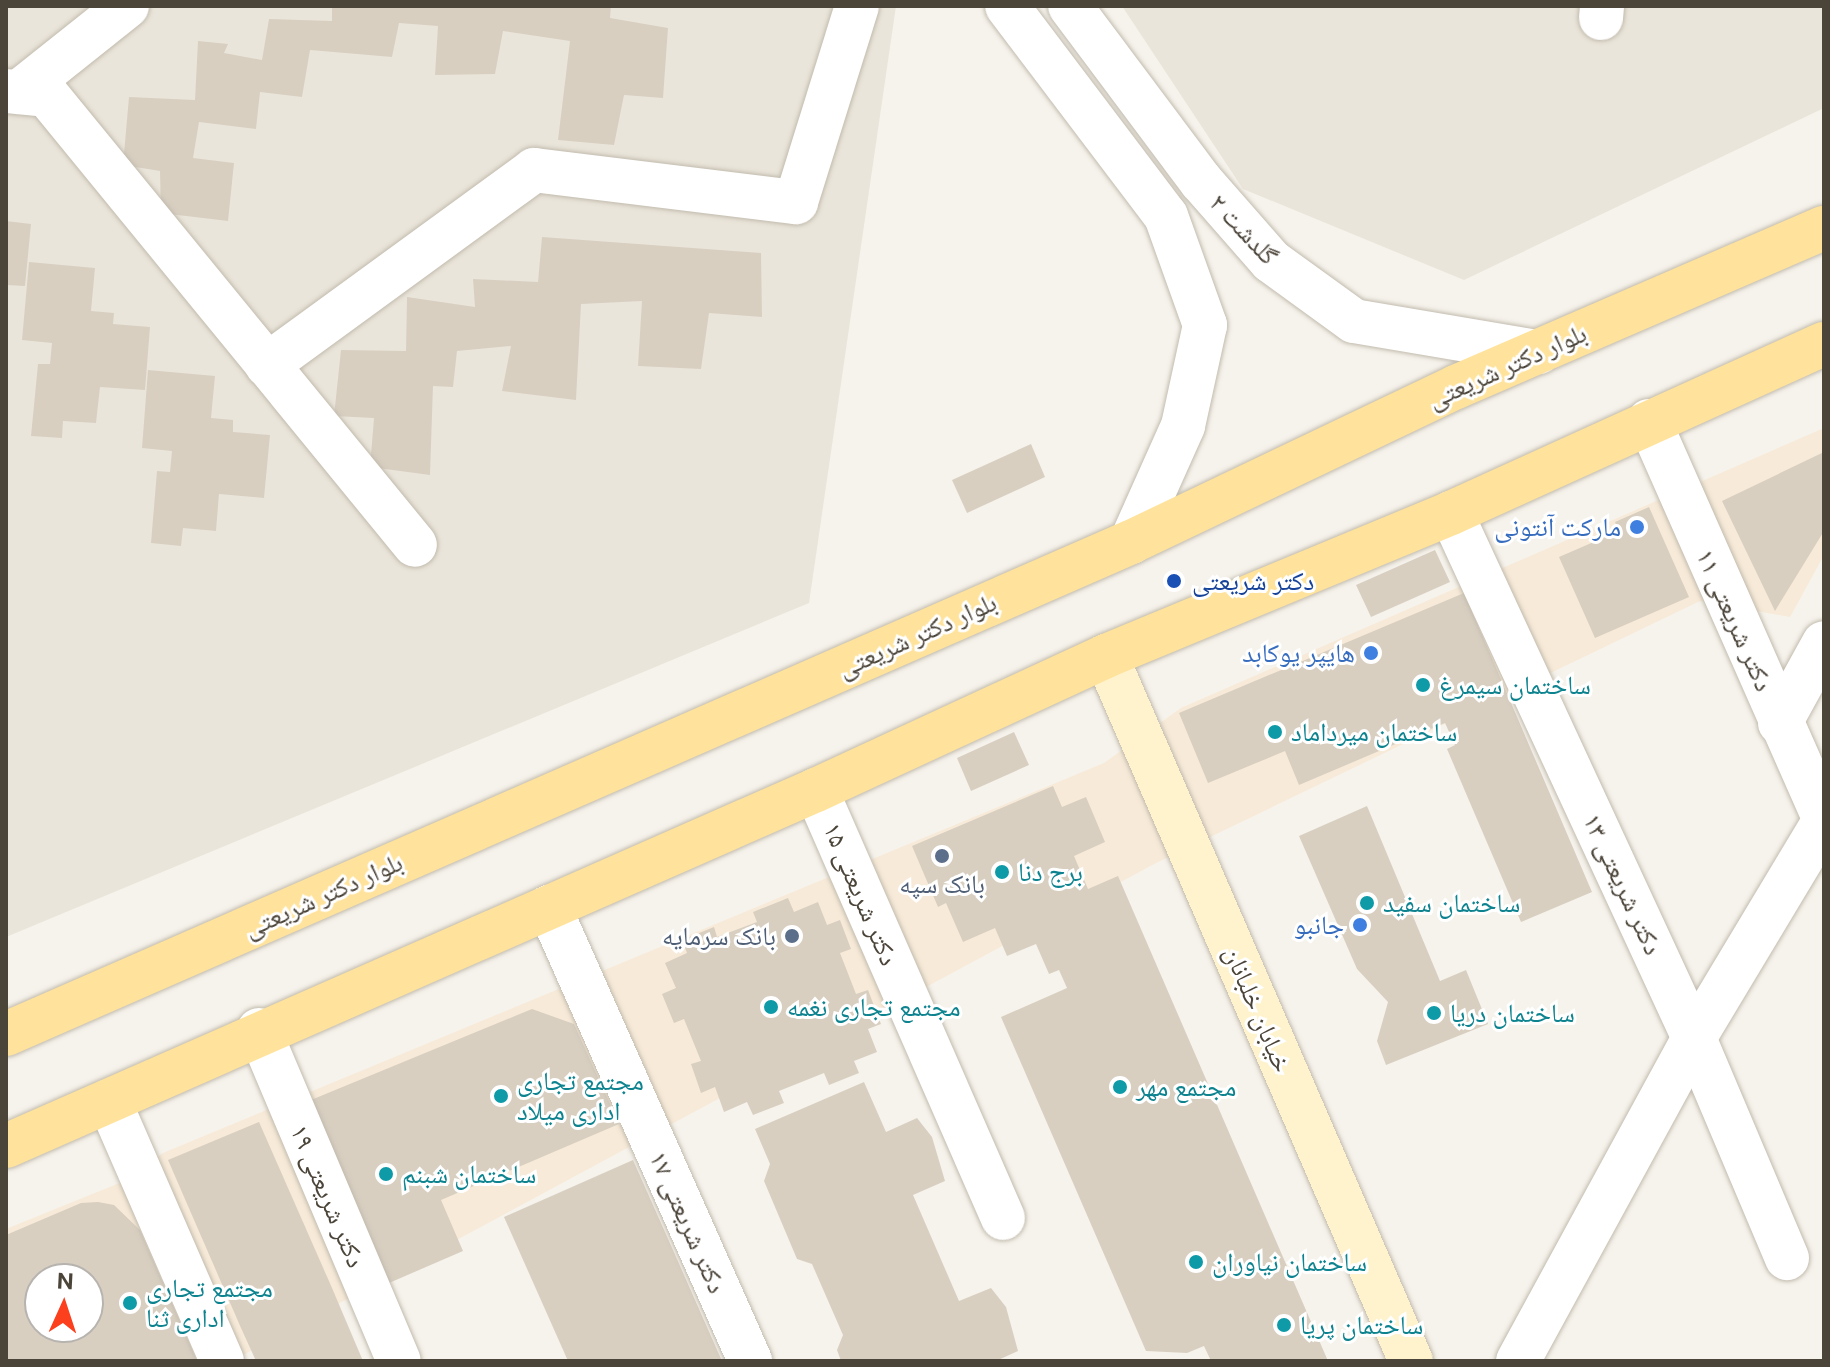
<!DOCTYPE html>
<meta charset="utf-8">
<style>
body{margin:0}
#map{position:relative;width:1830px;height:1367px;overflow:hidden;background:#f6f3ec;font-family:"Public Sans","Noto Naskh Arabic",sans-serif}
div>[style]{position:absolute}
.residential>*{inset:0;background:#eae5da}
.commercial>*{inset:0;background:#f7ead8}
.building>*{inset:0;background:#d8cfc1}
.roads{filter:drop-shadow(0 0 2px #c2bbae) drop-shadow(0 0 2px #c2bbae)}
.street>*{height:44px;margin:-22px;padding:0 22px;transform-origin:22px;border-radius:22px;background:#fff}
.secondary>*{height:44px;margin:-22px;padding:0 22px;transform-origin:22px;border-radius:22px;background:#fff3cd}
.primary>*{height:44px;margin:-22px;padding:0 22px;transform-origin:22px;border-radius:22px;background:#ffe39c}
.dots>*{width:22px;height:22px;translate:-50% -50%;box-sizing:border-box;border:4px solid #fff;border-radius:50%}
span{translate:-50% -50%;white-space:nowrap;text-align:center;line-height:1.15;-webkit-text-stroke:6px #fff;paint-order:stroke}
.street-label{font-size:26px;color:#4b4439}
.shop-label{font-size:26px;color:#366cbe}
.right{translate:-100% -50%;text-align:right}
.transit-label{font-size:26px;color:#164399}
.left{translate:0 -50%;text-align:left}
.culture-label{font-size:26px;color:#0d838f}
.service-label{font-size:26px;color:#4e5e75}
.frame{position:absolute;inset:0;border:8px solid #4b4439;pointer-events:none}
.north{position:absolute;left:24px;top:1263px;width:80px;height:80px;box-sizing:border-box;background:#fff;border:2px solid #b7b4b0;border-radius:50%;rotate:3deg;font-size:22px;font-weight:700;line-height:32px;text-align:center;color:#4b4439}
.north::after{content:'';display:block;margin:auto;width:28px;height:36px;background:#fc3f1d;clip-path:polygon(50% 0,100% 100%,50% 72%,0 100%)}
</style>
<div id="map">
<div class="residential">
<i style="clip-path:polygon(6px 6px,896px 6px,809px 603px,6px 937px)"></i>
<i style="clip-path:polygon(1122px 6px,1824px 6px,1824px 108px,1464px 280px,1243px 189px)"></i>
</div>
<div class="commercial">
<i style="clip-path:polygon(evenodd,1824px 428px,1824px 555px,1790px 617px,1700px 601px,1156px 863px,232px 1361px,6px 1361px,6px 1229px,122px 1182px,163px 1153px,1104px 763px,1181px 708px,1824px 428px,40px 1279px,88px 1279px,88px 1327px,40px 1327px,40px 1279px)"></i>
</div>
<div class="building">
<i style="clip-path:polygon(332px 6px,611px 6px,610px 18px,668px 28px,663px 98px,624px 95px,614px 145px,558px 140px,570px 41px,503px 31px,495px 74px,435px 75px,438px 26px,399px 23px,392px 57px,310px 50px,302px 97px,260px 92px,256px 129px,199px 122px,193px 158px,234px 163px,228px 221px,161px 213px,160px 171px,123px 165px,129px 97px,195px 100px,198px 41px,228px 44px,224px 53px,262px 60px,269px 19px,332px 21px)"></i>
<i style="clip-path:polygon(6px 221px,31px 224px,25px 286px,6px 285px)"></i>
<i style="clip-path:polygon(542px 237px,761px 253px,762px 317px,709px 313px,701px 369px,638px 366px,642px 301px,581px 304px,576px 400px,502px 391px,511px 346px,457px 351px,453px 387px,433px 386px,430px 475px,370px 467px,374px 418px,334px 416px,341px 350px,406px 351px,407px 297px,475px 307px,473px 279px,538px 282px)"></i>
<i style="clip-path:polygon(29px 262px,95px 268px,91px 311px,114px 313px,113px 324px,150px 327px,145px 390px,100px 387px,96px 423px,63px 421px,62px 438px,31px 436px,38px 364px,50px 364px,52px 343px,22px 340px)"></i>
<i style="clip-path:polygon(148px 370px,215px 376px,211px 418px,233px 420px,233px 432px,270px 435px,264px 498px,219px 494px,216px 531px,183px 528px,181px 546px,151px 543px,157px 471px,170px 472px,172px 451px,142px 448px)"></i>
<i style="clip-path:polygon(1031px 444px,1045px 477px,967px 513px,952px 480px)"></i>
<i style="clip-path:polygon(1824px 452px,1824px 531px,1775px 611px,1722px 501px)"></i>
<i style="clip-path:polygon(1649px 507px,1689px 597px,1595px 638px,1559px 557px,1619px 531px,1615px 522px)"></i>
<i style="clip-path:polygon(1435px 550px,1450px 582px,1371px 617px,1356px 585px)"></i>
<i style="clip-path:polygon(1464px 593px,1592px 892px,1521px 922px,1447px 749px,1455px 745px,1445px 723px,1299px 785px,1285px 751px,1208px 783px,1179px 713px)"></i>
<i style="clip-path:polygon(1014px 732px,1029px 765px,971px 791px,957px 758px)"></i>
<i style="clip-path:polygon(1053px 786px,1062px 807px,1086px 797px,1105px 842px,1074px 856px,1088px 889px,1118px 876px,1328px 1361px,1211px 1361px,1204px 1346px,1187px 1353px,1146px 1351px,1001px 1017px,1067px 988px,1059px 970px,1049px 974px,1036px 944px,1007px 956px,995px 928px,963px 942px,946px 903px,938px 907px,912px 846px)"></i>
<i style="clip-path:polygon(1367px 806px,1440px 981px,1466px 970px,1488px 1024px,1386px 1065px,1377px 1041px,1388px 1002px,1357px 969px,1299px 836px)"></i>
<i style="clip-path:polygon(788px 898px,794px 912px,818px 902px,827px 925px,840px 920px,851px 949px,840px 953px,856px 994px,868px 990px,881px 1024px,868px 1029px,877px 1052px,854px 1061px,859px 1073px,829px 1085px,824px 1073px,779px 1091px,784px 1103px,753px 1115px,747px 1102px,724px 1112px,715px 1087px,701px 1093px,691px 1064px,701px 1061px,684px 1019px,674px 1023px,662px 994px,676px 988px,665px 963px,687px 953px,682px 940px,714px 927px,717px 937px,757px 922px,753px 912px)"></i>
<i style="clip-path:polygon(532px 1009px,574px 1024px,619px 1124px,441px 1200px,463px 1251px,389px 1283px,311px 1100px)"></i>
<i style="clip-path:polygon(864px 1082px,886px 1132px,917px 1118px,932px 1137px,945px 1181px,913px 1195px,959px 1301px,991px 1288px,1006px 1307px,1018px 1351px,996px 1361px,841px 1361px,837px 1350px,843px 1335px,812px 1264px,797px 1259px,764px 1181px,770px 1164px,755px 1129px)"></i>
<i style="clip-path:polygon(259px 1122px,332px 1288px,363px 1361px,256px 1361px,241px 1328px,168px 1160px)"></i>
<i style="clip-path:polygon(633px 1160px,673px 1250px,722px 1361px,568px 1361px,504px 1217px)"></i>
<i style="clip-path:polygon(evenodd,98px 1202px,114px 1205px,140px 1230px,197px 1361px,6px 1361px,6px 1235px,81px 1203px,98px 1202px,40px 1279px,88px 1279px,88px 1327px,40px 1327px,40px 1279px)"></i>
</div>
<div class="roads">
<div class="street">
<i style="left:1007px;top:6px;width:263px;rotate:52.9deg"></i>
<i style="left:1166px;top:216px;width:116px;rotate:70.3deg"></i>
<i style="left:1205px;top:325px;width:103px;rotate:102.3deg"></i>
<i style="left:1183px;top:426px;width:127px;rotate:114.1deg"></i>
<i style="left:1070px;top:6px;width:219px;rotate:53.2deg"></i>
<i style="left:1201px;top:181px;width:106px;rotate:48.8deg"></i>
<i style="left:1271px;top:261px;width:102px;rotate:35.9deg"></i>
<i style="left:1354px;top:321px;width:187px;rotate:9.6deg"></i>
<i style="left:1601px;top:18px;width:12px;rotate:-85deg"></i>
<i style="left:6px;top:91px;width:41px;rotate:5.6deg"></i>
<i style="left:47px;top:95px;width:581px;rotate:50.72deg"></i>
<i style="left:19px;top:92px;width:138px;rotate:-38.5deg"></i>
<i style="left:267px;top:365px;width:331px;rotate:-36.1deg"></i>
<i style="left:534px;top:170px;width:264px;rotate:7deg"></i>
<i style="left:796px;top:202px;width:205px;rotate:-72.7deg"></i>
<i style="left:1649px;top:421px;width:434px;rotate:66.2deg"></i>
<i style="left:1451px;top:513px;width:579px;rotate:65.16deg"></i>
<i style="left:1694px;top:1038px;width:239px;rotate:67.1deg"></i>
<i style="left:1780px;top:723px;width:91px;rotate:-61.2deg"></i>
<i style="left:816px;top:790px;width:467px;rotate:66.4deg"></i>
<i style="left:549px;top:907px;width:497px;rotate:66.1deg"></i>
<i style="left:259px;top:1030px;width:359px;rotate:67.1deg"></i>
<i style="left:109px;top:1101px;width:283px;rotate:66.5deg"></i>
<i style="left:1518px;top:1361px;width:368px;rotate:-61.4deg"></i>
<i style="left:1694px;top:1038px;width:252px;rotate:-59deg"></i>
</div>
<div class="secondary">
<i style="left:1106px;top:656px;width:768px;rotate:66.61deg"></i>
</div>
<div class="primary">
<i style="left:6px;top:1034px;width:1228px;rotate:-23.62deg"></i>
<i style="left:1131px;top:542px;width:360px;rotate:-25.5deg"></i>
<i style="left:1456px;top:387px;width:401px;rotate:-23.4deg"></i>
<i style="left:6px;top:1146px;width:885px;rotate:-23.73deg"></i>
<i style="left:816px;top:790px;width:319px;rotate:-24.8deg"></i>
<i style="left:1106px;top:656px;width:373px;rotate:-22.5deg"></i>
<i style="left:1451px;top:513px;width:409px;rotate:-24.4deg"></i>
</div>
</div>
<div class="dots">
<i style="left:1637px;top:527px;background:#3f7fe0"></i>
<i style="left:1174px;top:581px;background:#1a4fb4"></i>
<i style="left:1371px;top:653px;background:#3f7fe0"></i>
<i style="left:1423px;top:685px;background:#0f9aa8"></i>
<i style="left:1275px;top:732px;background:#0f9aa8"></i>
<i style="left:942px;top:856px;background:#5c6f8a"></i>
<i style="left:1002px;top:872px;background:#0f9aa8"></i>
<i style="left:1367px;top:903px;background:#0f9aa8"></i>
<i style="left:1360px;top:925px;background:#3f7fe0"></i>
<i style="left:792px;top:936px;background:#5c6f8a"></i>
<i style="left:771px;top:1007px;background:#0f9aa8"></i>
<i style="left:1434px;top:1013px;background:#0f9aa8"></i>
<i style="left:1120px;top:1087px;background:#0f9aa8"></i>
<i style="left:501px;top:1096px;background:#0f9aa8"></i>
<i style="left:386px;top:1174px;background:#0f9aa8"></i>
<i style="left:1196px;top:1262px;background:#0f9aa8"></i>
<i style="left:130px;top:1303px;background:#0f9aa8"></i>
<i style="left:1284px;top:1325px;background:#0f9aa8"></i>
</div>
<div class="street-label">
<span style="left:1244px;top:229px;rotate:47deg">گلدشت ۲</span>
<span style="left:1507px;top:366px;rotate:-24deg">بلوار دکتر شریعتی</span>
<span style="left:1735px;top:620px;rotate:66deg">۱۱ دکتر شریعتی</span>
<span style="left:917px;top:635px;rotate:-24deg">بلوار دکتر شریعتی</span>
<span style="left:1623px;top:884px;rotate:65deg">۱۳ دکتر شریعتی</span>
<span style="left:861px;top:894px;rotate:67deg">۱۵ دکتر شریعتی</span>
<span style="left:323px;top:895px;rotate:-24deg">بلوار دکتر شریعتی</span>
<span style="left:1258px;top:1009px;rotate:67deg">خیابان خلبانان</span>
<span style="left:328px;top:1196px;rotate:67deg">۱۹ دکتر شریعتی</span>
<span style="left:688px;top:1222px;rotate:66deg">۱۷ دکتر شریعتی</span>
</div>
<div class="shop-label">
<span class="right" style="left:1621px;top:527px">مارکت آنتونی</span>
<span class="right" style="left:1355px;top:653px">هایپر یوکابد</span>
<span class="right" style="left:1344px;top:925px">جانبو</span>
</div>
<div class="transit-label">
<span class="left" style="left:1192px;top:581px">دکتر شریعتی</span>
</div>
<div class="culture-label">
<span class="left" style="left:1439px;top:685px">ساختمان سیمرغ</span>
<span class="left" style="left:1291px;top:732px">ساختمان میرداماد</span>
<span class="left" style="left:1018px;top:872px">برج دنا</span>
<span class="left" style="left:1383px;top:903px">ساختمان سفید</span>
<span class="left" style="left:787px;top:1007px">مجتمع تجاری نغمه</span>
<span class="left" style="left:1450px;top:1013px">ساختمان دریا</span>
<span class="left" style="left:517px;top:1096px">مجتمع تجاری<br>اداری میلاد</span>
<span class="left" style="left:1136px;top:1087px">مجتمع مهر</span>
<span class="left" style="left:402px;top:1174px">ساختمان شبنم</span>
<span class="left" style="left:1212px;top:1262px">ساختمان نیاوران</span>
<span class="left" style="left:146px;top:1303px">مجتمع تجاری<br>اداری ثنا</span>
<span class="left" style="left:1300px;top:1325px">ساختمان پریا</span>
</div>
<div class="service-label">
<span style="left:942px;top:884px">بانک سپه</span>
<span class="right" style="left:776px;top:936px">بانک سرمایه</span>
</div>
<div class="frame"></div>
<div class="north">N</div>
</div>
